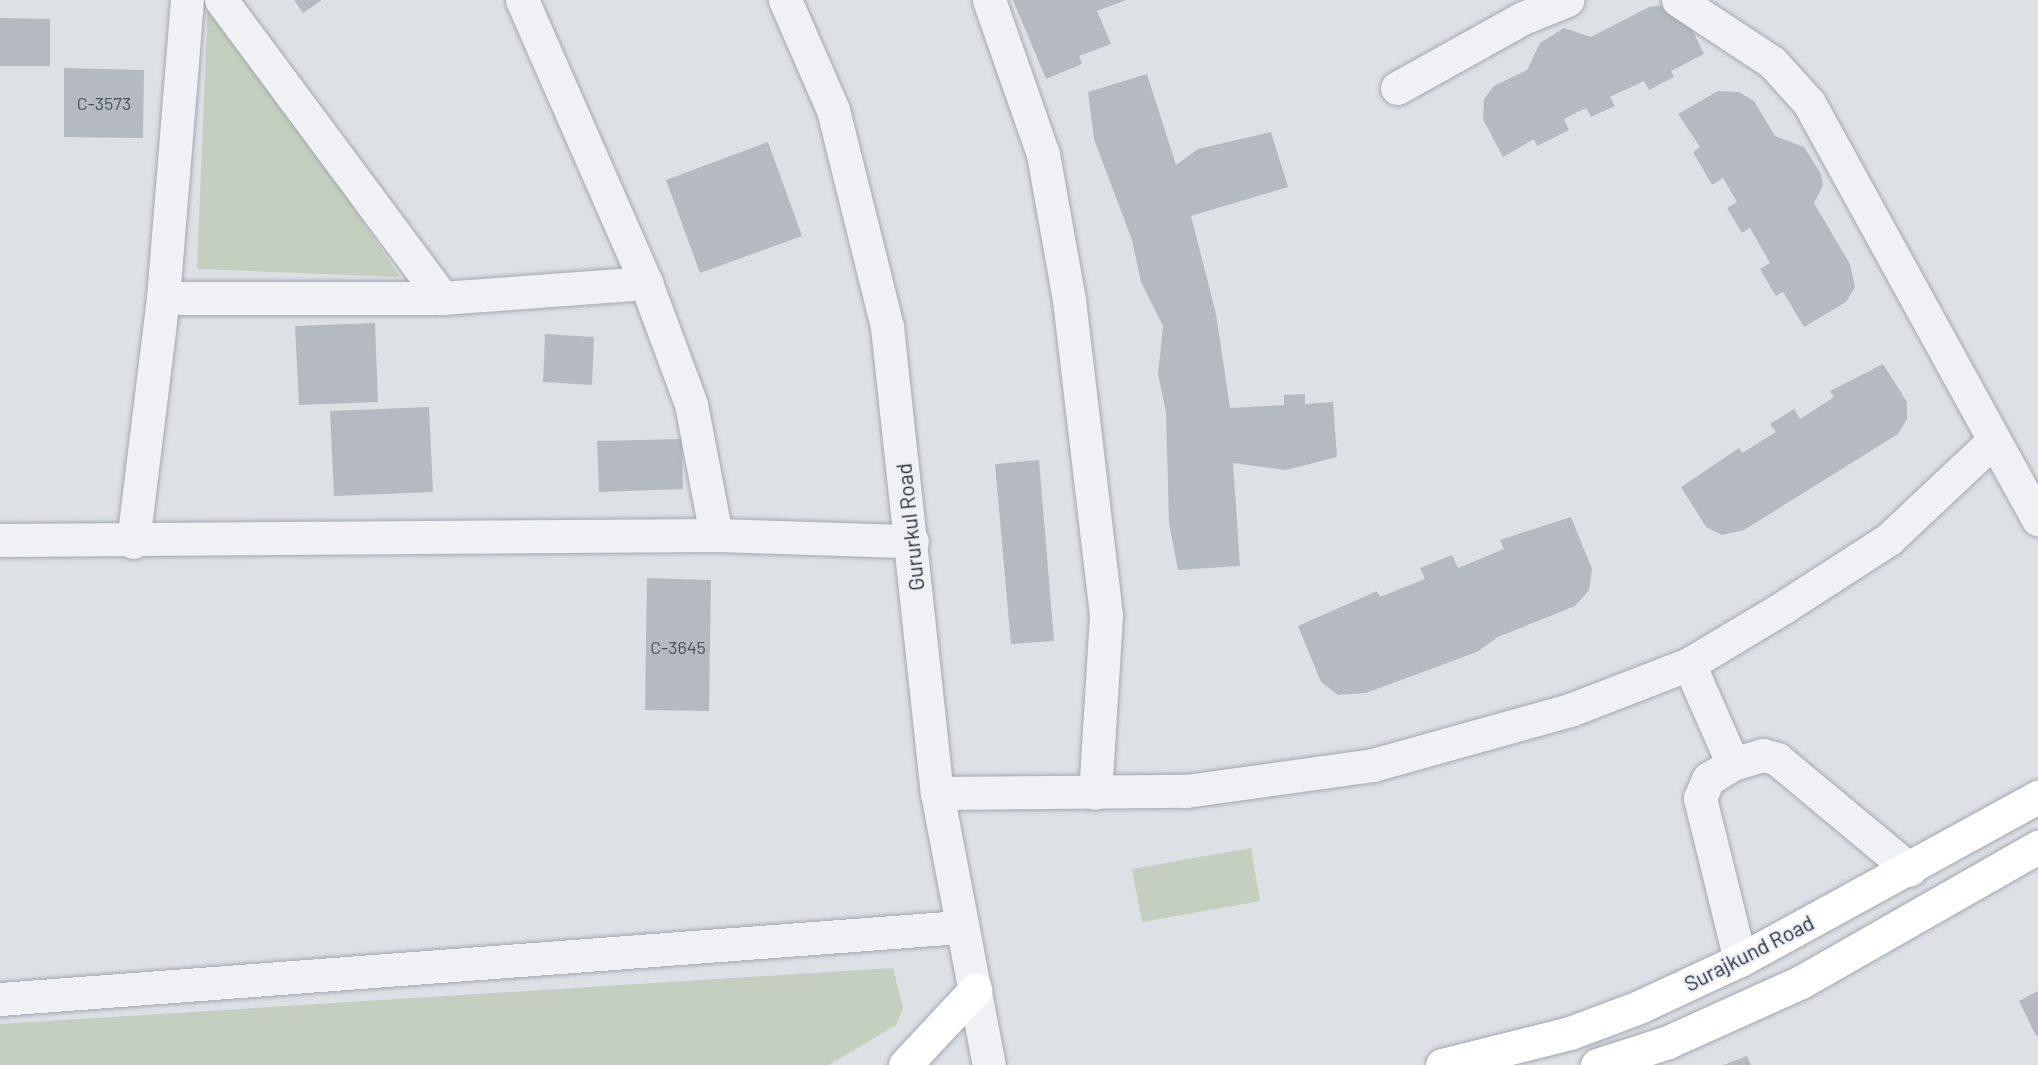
<!DOCTYPE html>
<style>
body{margin:0}
#map{position:relative;width:2038px;height:1065px;overflow:hidden;background:#dde1e6;font-family:Barlow,sans-serif}
div>[style]{position:absolute}
.green>*{inset:0;background:#c4cfbf}
.building>*{inset:0;background:#b5bac2}
.roads{filter:drop-shadow(0 0 2px #a3a8af) drop-shadow(0 0 2px #a3a8af)}
.minor>*{height:33px;margin:-16.5px;padding:0 16.5px;transform-origin:16.5px;border-radius:16.5px;background:#eff1f4}
.major>*{height:33px;margin:-16.5px;padding:0 16.5px;transform-origin:16.5px;border-radius:16.5px;background:#fff}
span{translate:-50% -50%;white-space:nowrap;text-align:center;line-height:1.15;-webkit-text-stroke:5px #ecf0f4;paint-order:stroke}
.number-label{font-size:18px;color:#4b525d}
.number-label span{-webkit-text-stroke-width:0}
.street-label{font-size:21px;color:#28303b}
</style>
<div id="map">
<div class="green">
<i style="clip-path:polygon(208px 0,214px 0,400px 277px,197px 269px)"></i>
<i style="clip-path:polygon(1251px 848px,1260px 901px,1142px 922px,1132px 869px)"></i>
<i style="clip-path:polygon(893px 968px,903px 1008px,896px 1025px,829px 1065px,0 1065px,0 1024px)"></i>
</div>
<div class="building">
<i style="clip-path:polygon(294px 0,322px 0,303px 13px)"></i>
<i style="clip-path:polygon(1013px 0,1126px 0,1097px 11px,1111px 44px,1079px 56px,1082px 64px,1046px 79px)"></i>
<i style="clip-path:polygon(1670px 4px,1684px 13px,1704px 54px,1671px 71px,1674px 77px,1649px 90px,1644px 81px,1610px 97px,1615px 106px,1591px 117px,1586px 108px,1564px 119px,1569px 130px,1537px 146px,1534px 139px,1503px 157px,1483px 119px,1484px 99px,1494px 86px,1527px 70px,1540px 43px,1564px 28px,1591px 37px,1649px 7px)"></i>
<i style="clip-path:polygon(0 18px,50px 19px,50px 66px,0 66px)"></i>
<i style="clip-path:polygon(64px 68px,144px 70px,143px 138px,64px 137px)"></i>
<i style="clip-path:polygon(1147px 74px,1176px 165px,1198px 149px,1271px 132px,1288px 187px,1191px 216px,1216px 314px,1230px 408px,1284px 405px,1284px 395px,1305px 394px,1305px 404px,1333px 402px,1337px 457px,1286px 470px,1233px 463px,1240px 566px,1178px 570px,1169px 523px,1166px 412px,1158px 374px,1163px 326px,1141px 282px,1132px 240px,1094px 139px,1088px 92px)"></i>
<i style="clip-path:polygon(1718px 91px,1739px 92px,1754px 101px,1775px 136px,1804px 147px,1821px 174px,1823px 186px,1814px 203px,1850px 264px,1855px 287px,1846px 302px,1804px 327px,1783px 292px,1776px 296px,1760px 269px,1770px 263px,1750px 228px,1742px 233px,1727px 208px,1737px 202px,1723px 178px,1712px 185px,1693px 152px,1700px 147px,1678px 114px)"></i>
<i style="clip-path:polygon(768px 142px,802px 236px,700px 273px,666px 180px)"></i>
<i style="clip-path:polygon(375px 323px,378px 402px,299px 405px,295px 326px)"></i>
<i style="clip-path:polygon(545px 334px,594px 337px,592px 385px,543px 382px)"></i>
<i style="clip-path:polygon(1883px 364px,1907px 402px,1907px 419px,1898px 434px,1744px 530px,1722px 535px,1706px 527px,1681px 487px,1739px 448px,1742px 453px,1776px 432px,1770px 424px,1794px 409px,1800px 419px,1834px 397px,1830px 391px)"></i>
<i style="clip-path:polygon(429px 407px,433px 492px,334px 496px,330px 411px)"></i>
<i style="clip-path:polygon(682px 439px,683px 489px,599px 492px,597px 441px)"></i>
<i style="clip-path:polygon(1039px 460px,1054px 641px,1011px 644px,995px 464px)"></i>
<i style="clip-path:polygon(1571px 517px,1592px 569px,1589px 590px,1575px 606px,1498px 637px,1477px 652px,1366px 693px,1338px 695px,1321px 682px,1298px 626px,1377px 591px,1380px 597px,1425px 579px,1420px 568px,1452px 555px,1458px 568px,1504px 549px,1500px 540px)"></i>
<i style="clip-path:polygon(647px 578px,711px 580px,709px 711px,645px 710px)"></i>
<i style="clip-path:polygon(2038px 991px,2038px 1035px,2036px 1036px,2019px 1001px)"></i>
<i style="clip-path:polygon(1747px 1056px,1751px 1065px,1723px 1065px)"></i>
</div>
<div class="roads">
<div class="minor">
<i style="left:221px;top:0;width:371px;rotate:53.4deg"></i>
<i style="left:522px;top:0;width:309px;rotate:66.3deg"></i>
<i style="left:646px;top:283px;width:129px;rotate:69.6deg"></i>
<i style="left:691px;top:404px;width:133px;rotate:79.2deg"></i>
<i style="left:785px;top:0;width:120px;rotate:66.4deg"></i>
<i style="left:833px;top:110px;width:224px;rotate:76deg"></i>
<i style="left:887px;top:327px;width:469px;rotate:83.9deg"></i>
<i style="left:937px;top:793px;width:277px;rotate:79.2deg"></i>
<i style="left:989px;top:0;width:163px;rotate:70.7deg"></i>
<i style="left:1043px;top:154px;width:148px;rotate:79.9deg"></i>
<i style="left:1069px;top:300px;width:317px;rotate:83.3deg"></i>
<i style="left:1106px;top:615px;width:178px;rotate:93.5deg"></i>
<i style="left:1678px;top:0;width:113px;rotate:33.4deg"></i>
<i style="left:1772px;top:62px;width:55px;rotate:47.9deg"></i>
<i style="left:1809px;top:103px;width:475px;rotate:61.2deg"></i>
<i style="left:1397px;top:88px;width:144px;rotate:-29.1deg"></i>
<i style="left:1523px;top:18px;width:48px;rotate:-22.2deg"></i>
<i style="left:163px;top:298px;width:279px"></i>
<i style="left:442px;top:298px;width:205px;rotate:-4.2deg"></i>
<i style="left:0;top:540px;width:716px;rotate:-0.4deg"></i>
<i style="left:716px;top:535px;width:196px;rotate:1.8deg"></i>
<i style="left:133px;top:542px;width:246px;rotate:-83deg"></i>
<i style="left:163px;top:298px;width:299px;rotate:-85.4deg"></i>
<i style="left:1689px;top:664px;width:109px;rotate:66.3deg"></i>
<i style="left:937px;top:793px;width:249px;rotate:-0.5deg"></i>
<i style="left:1186px;top:791px;width:189px;rotate:-7.9deg"></i>
<i style="left:1373px;top:765px;width:205px;rotate:-15.6deg"></i>
<i style="left:1570px;top:710px;width:128px;rotate:-21.1deg"></i>
<i style="left:1689px;top:664px;width:114px;rotate:-31deg"></i>
<i style="left:1787px;top:605px;width:121px;rotate:-32.9deg"></i>
<i style="left:1889px;top:539px;width:144px;rotate:-43.3deg"></i>
<i style="left:1740px;top:960px;width:167px;rotate:-103.9deg"></i>
<i style="left:1700px;top:798px;width:21px;rotate:-67deg"></i>
<i style="left:1708px;top:779px;width:29px;rotate:-31deg"></i>
<i style="left:1733px;top:764px;width:31px;rotate:-17deg"></i>
<i style="left:1763px;top:755px;width:15px;rotate:16deg"></i>
<i style="left:1777px;top:759px;width:173px;rotate:39.8deg"></i>
<i style="left:0;top:999px;width:962px;rotate:-4.29deg"></i>
</div>
<div class="major">
<i style="left:905px;top:1065px;width:103px;rotate:-47deg"></i>
<i style="left:1442px;top:1065px;width:132px;rotate:-14deg"></i>
<i style="left:1570px;top:1033px;width:74px;rotate:-20.6deg"></i>
<i style="left:1639px;top:1007px;width:111px;rotate:-25deg"></i>
<i style="left:1740px;top:960px;width:340px;rotate:-28.7deg"></i>
<i style="left:1597px;top:1065px;width:75px;rotate:-17.9deg"></i>
<i style="left:1668px;top:1042px;width:146px;rotate:-24.3deg"></i>
<i style="left:1801px;top:982px;width:273px;rotate:-29.7deg"></i>
</div>
</div>
<div class="number-label">
<span style="left:104px;top:103px">C-3573</span>
<span style="left:678px;top:647px">C-3645</span>
</div>
<div class="street-label">
<span style="left:910px;top:527px;rotate:-96deg">Gururkul Road</span>
<span style="left:1749px;top:953px;rotate:-27deg">Surajkund Road</span>
</div>
</div>
